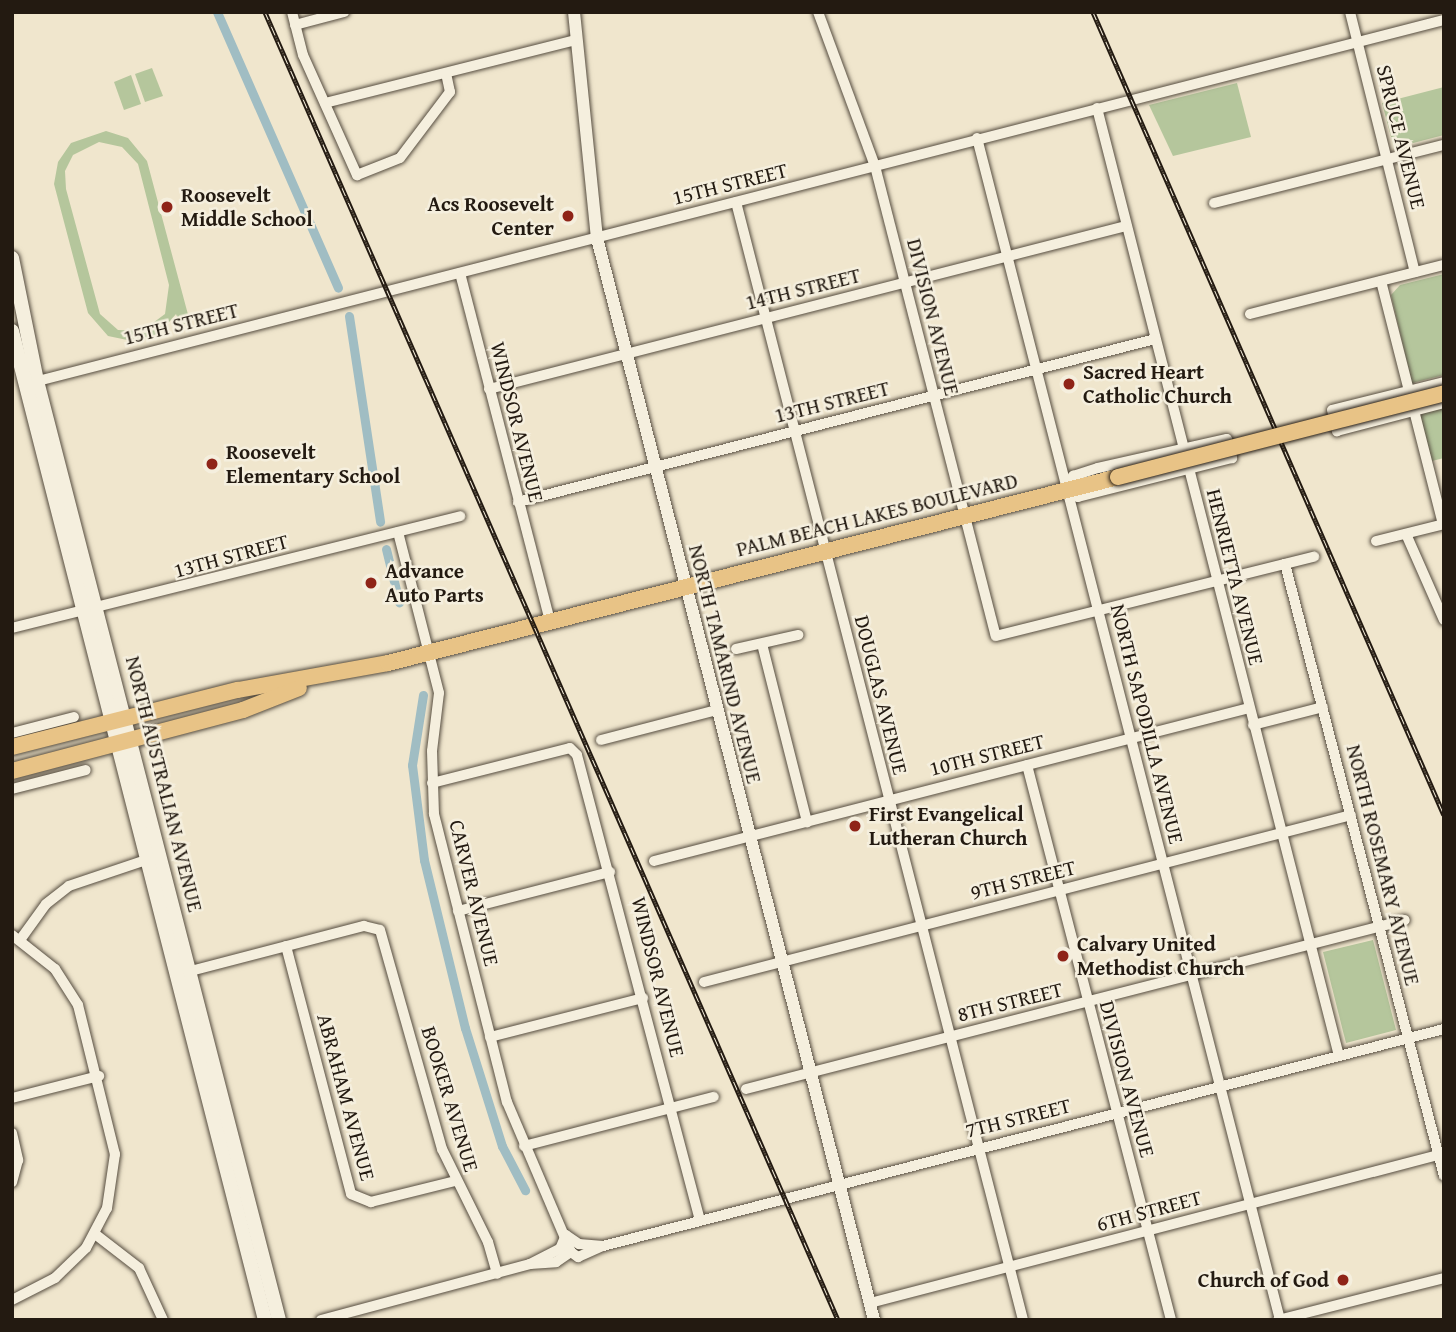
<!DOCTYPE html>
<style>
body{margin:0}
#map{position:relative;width:1456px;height:1332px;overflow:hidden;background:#f0e6cd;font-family:"Gentium Book Plus",serif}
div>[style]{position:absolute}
.green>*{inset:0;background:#b5c69c}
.canal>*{height:9px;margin:-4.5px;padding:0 4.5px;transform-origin:4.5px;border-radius:4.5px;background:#a0bdc3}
.roads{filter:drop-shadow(0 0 2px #564d40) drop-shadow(0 0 2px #564d40)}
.minor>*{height:10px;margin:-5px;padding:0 5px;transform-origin:5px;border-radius:5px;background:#f5efde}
.tertiary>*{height:12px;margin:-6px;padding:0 6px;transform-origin:6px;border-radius:6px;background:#f5efde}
.secondary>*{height:14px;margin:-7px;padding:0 7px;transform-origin:7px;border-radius:7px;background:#f5efde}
.primary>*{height:16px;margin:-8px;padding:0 8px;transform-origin:8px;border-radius:8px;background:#e8c386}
.rail>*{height:5px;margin-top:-2.5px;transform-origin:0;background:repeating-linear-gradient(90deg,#f5efde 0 8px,#231a11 0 16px);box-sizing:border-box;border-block:2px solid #231a11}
.bridges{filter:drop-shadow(0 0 2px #231a11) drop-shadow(0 0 2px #231a11)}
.primary-bridge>*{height:16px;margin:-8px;padding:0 8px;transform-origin:8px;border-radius:8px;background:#e8c386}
.dots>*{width:19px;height:19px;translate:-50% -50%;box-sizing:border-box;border:4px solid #f5efde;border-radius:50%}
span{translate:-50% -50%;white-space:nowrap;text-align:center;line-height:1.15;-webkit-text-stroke:5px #f5efde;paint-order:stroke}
.street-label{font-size:21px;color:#231a11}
.poi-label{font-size:21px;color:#231a11;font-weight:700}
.left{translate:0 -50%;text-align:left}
.right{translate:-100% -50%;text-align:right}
.frame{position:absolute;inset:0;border:14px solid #231a11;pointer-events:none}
</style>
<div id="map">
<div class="green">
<i style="clip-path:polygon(152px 68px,163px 96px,145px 102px,135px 74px)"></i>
<i style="clip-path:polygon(131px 75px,141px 104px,124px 110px,114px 82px)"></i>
<i style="clip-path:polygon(1237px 83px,1251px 137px,1173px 156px,1149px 105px)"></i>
<i style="clip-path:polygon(1444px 87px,1444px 135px,1394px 148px,1382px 103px)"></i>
<i style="clip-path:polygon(evenodd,106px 131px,128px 138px,147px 161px,190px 322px,180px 325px,176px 314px,158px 335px,137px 342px,108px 336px,88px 313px,54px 184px,58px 162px,71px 143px,106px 131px,99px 142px,122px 147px,138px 164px,169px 285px,165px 314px,142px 331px,118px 330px,100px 314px,66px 189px,65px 171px,73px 155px,99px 142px)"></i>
<i style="clip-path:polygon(1444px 274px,1444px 375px,1412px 383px,1391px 295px,1400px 285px)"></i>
<i style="clip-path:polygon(1444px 408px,1444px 458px,1432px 461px,1420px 414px)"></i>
<i style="clip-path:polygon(1373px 940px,1396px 1030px,1346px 1043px,1323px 952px)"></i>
</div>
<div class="canal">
<i style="left:217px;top:12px;width:301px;rotate:66.3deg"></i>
<i style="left:349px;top:316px;width:208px;rotate:81.4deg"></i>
<i style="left:386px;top:549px;width:55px;rotate:76.2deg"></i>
<i style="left:423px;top:695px;width:71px;rotate:98.9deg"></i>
<i style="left:412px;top:765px;width:96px;rotate:82.8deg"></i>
<i style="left:424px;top:860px;width:173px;rotate:76.3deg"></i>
<i style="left:465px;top:1028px;width:124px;rotate:72.6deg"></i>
<i style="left:502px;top:1146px;width:50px;rotate:62.4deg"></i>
</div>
<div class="roads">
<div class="minor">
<i style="left:292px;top:12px;width:44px;rotate:75.7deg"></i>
<i style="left:303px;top:55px;width:132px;rotate:65.8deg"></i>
<i style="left:357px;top:175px;width:46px;rotate:-21.6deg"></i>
<i style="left:400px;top:158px;width:83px;rotate:-52.9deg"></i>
<i style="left:450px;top:92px;width:19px;rotate:-102deg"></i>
<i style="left:818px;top:12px;width:164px;rotate:69.7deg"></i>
<i style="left:875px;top:166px;width:485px;rotate:75.6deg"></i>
<i style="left:996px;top:636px;width:328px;rotate:-14deg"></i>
<i style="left:1350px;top:12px;width:268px;rotate:76deg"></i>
<i style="left:295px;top:25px;width:51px;rotate:-14.9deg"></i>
<i style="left:325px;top:103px;width:259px;rotate:-14.1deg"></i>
<i style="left:1097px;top:108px;width:978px;rotate:75.68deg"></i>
<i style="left:977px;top:138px;width:1220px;rotate:75.62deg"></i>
<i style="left:736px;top:202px;width:1154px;rotate:75.6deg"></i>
<i style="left:1214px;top:203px;width:237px;rotate:-14.2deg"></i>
<i style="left:460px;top:273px;width:358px;rotate:75.5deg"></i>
<i style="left:1381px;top:281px;width:251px;rotate:75.7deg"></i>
<i style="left:1250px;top:314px;width:200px;rotate:-14.2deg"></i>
<i style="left:34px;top:382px;width:1456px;rotate:-14.4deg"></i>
<i style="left:1444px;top:382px;width:115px;rotate:166deg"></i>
<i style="left:1332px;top:410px;width:22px;rotate:77deg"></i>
<i style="left:1337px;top:431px;width:111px;rotate:-14.7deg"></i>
<i style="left:489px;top:389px;width:658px;rotate:-14.35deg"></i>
<i style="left:1227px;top:439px;width:20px;rotate:75deg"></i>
<i style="left:1232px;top:458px;width:159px;rotate:165.8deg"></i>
<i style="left:1078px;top:497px;width:15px;rotate:-138deg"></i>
<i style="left:1067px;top:487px;width:13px;rotate:-61deg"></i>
<i style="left:1073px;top:476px;width:26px;rotate:-18deg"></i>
<i style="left:1098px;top:468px;width:132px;rotate:-12.7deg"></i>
<i style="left:518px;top:502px;width:658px;rotate:-14.35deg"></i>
<i style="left:398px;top:532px;width:166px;rotate:75.7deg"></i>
<i style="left:439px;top:693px;width:58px;rotate:96.9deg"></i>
<i style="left:432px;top:751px;width:63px;rotate:88.2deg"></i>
<i style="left:434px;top:814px;width:297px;rotate:75.8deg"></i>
<i style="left:507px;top:1102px;width:163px;rotate:66.9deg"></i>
<i style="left:1406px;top:534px;width:94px;rotate:66.2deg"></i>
<i style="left:1376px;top:541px;width:70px;rotate:-14deg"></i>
<i style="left:1285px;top:564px;width:632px;rotate:75.44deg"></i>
<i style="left:12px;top:628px;width:462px;rotate:-14deg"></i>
<i style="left:762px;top:644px;width:184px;rotate:75.8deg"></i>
<i style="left:736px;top:649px;width:64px;rotate:-12.7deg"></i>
<i style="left:1253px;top:725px;width:72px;rotate:-14.4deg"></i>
<i style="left:12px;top:733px;width:64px;rotate:-14.5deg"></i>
<i style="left:601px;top:740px;width:120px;rotate:-14.5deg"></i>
<i style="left:1027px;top:765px;width:573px;rotate:75.45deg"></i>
<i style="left:432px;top:783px;width:142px;rotate:-14.2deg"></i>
<i style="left:570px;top:748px;width:10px;rotate:45deg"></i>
<i style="left:577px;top:755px;width:480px;rotate:75.2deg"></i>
<i style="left:12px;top:789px;width:76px;rotate:-14.4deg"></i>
<i style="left:654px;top:861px;width:614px;rotate:-14.42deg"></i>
<i style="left:458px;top:911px;width:157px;rotate:-14.4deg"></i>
<i style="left:12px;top:935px;width:55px;rotate:38.3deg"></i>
<i style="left:55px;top:969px;width:43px;rotate:57.4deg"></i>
<i style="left:78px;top:1005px;width:154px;rotate:76.1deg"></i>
<i style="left:115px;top:1154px;width:55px;rotate:98.4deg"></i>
<i style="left:107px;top:1208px;width:45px;rotate:117.7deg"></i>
<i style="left:86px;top:1248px;width:43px;rotate:135.9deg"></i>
<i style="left:55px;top:1278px;width:48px;rotate:152.9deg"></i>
<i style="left:20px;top:940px;width:44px;rotate:-54.2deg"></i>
<i style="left:46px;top:904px;width:29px;rotate:-38deg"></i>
<i style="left:69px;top:886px;width:88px;rotate:-18.6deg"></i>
<i style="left:286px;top:946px;width:256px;rotate:75.3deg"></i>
<i style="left:351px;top:1194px;width:22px;rotate:22deg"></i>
<i style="left:371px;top:1202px;width:87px;rotate:-14deg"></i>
<i style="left:183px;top:973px;width:187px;rotate:-14.6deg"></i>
<i style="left:364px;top:926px;width:16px;rotate:14deg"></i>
<i style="left:380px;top:930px;width:228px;rotate:74.2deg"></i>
<i style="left:442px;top:1149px;width:104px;rotate:63.7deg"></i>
<i style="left:488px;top:1242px;width:33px;rotate:74deg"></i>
<i style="left:704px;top:982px;width:668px;rotate:-14.47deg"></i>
<i style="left:490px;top:1037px;width:158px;rotate:-14.3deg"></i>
<i style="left:746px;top:1089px;width:680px;rotate:-14.38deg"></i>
<i style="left:12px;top:1098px;width:90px;rotate:-14.2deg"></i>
<i style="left:12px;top:1133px;width:28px;rotate:77deg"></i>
<i style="left:18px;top:1160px;width:23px;rotate:105deg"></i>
<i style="left:524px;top:1146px;width:196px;rotate:-14.5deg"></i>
<i style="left:95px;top:1234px;width:56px;rotate:37.7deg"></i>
<i style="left:139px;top:1268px;width:57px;rotate:65.2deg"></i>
<i style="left:571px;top:1252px;width:9px;rotate:36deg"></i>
<i style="left:578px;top:1257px;width:27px;rotate:-24deg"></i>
<i style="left:530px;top:1264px;width:26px;rotate:-4deg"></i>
<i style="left:556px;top:1262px;width:18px;rotate:-34deg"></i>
<i style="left:870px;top:1303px;width:587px;rotate:-14.6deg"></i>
<i style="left:321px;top:1320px;width:216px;rotate:-15deg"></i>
<i style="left:530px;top:1264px;width:34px;rotate:-27deg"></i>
<i style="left:560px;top:1249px;width:15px;rotate:-67deg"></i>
<i style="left:566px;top:1235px;width:16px;rotate:35deg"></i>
<i style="left:579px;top:1244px;width:24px;rotate:5deg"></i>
<i style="left:603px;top:1246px;width:869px;rotate:-14.47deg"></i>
<i style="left:1278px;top:1320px;width:171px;rotate:-14.2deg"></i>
</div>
<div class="tertiary">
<i style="left:574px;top:12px;width:227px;rotate:84.2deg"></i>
<i style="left:597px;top:238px;width:1117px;rotate:75.64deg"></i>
</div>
<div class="secondary">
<i style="left:12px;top:258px;width:126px;rotate:78.5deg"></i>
<i style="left:37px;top:381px;width:970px;rotate:75.55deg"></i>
<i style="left:12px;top:331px;width:1021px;rotate:75.65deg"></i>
</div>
<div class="primary">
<i style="left:12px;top:747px;width:233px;rotate:-14.2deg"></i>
<i style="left:238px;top:690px;width:152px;rotate:-10.2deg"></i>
<i style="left:388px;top:663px;width:753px;rotate:-14.29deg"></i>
<i style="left:12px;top:771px;width:239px;rotate:-14.8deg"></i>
<i style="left:243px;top:710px;width:60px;rotate:-21.4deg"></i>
</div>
</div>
<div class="rail">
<i style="left:265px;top:12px;width:1428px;rotate:66.34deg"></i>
<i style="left:1093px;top:12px;width:876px;rotate:66.39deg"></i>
</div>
<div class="bridges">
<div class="primary-bridge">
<i style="left:1118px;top:477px;width:337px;rotate:-14.4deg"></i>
</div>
</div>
<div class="dots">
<i style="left:167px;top:207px;background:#8f2418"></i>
<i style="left:568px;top:216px;background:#8f2418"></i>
<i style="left:1069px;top:384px;background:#8f2418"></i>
<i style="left:212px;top:464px;background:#8f2418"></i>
<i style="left:371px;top:583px;background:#8f2418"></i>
<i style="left:855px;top:826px;background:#8f2418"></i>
<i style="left:1063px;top:956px;background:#8f2418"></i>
<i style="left:1343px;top:1280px;background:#8f2418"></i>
</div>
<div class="street-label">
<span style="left:1401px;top:137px;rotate:76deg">SPRUCE AVENUE</span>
<span style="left:730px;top:184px;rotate:-14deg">15TH STREET</span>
<span style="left:803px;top:289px;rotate:-14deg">14TH STREET</span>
<span style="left:933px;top:317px;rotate:76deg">DIVISION AVENUE</span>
<span style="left:181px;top:324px;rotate:-14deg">15TH STREET</span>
<span style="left:832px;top:402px;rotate:-14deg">13TH STREET</span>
<span style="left:517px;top:422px;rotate:76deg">WINDSOR AVENUE</span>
<span style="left:877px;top:515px;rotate:-14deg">PALM BEACH LAKES BOULEVARD</span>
<span style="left:231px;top:556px;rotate:-15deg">13TH STREET</span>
<span style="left:1235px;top:577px;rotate:76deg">HENRIETTA AVENUE</span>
<span style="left:725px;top:664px;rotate:76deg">NORTH TAMARIND AVENUE</span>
<span style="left:881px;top:695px;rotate:76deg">DOUGLAS AVENUE</span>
<span style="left:1147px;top:724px;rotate:76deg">NORTH SAPODILLA AVENUE</span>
<span style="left:987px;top:755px;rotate:-14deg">10TH STREET</span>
<span style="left:164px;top:784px;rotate:76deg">NORTH AUSTRALIAN AVENUE</span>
<span style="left:1383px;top:865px;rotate:76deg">NORTH ROSEMARY AVENUE</span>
<span style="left:1023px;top:880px;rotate:-14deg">9TH STREET</span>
<span style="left:474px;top:893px;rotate:76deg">CARVER AVENUE</span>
<span style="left:658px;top:977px;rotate:76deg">WINDSOR AVENUE</span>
<span style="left:1010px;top:1002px;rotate:-14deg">8TH STREET</span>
<span style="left:1127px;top:1079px;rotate:75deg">DIVISION AVENUE</span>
<span style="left:346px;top:1097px;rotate:75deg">ABRAHAM AVENUE</span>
<span style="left:450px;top:1099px;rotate:73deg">BOOKER AVENUE</span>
<span style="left:1018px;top:1118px;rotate:-14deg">7TH STREET</span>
<span style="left:1149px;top:1211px;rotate:-15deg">6TH STREET</span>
</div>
<div class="poi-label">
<span class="left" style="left:181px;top:207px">Roosevelt<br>Middle School</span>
<span class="right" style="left:554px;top:216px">Acs Roosevelt<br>Center</span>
<span class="left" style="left:1083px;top:384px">Sacred Heart<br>Catholic Church</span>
<span class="left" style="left:226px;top:464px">Roosevelt<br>Elementary School</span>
<span class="left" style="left:385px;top:583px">Advance<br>Auto Parts</span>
<span class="left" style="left:869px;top:826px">First Evangelical<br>Lutheran Church</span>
<span class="left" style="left:1077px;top:956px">Calvary United<br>Methodist Church</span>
<span class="right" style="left:1329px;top:1280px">Church of God</span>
</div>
<div class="frame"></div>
</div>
